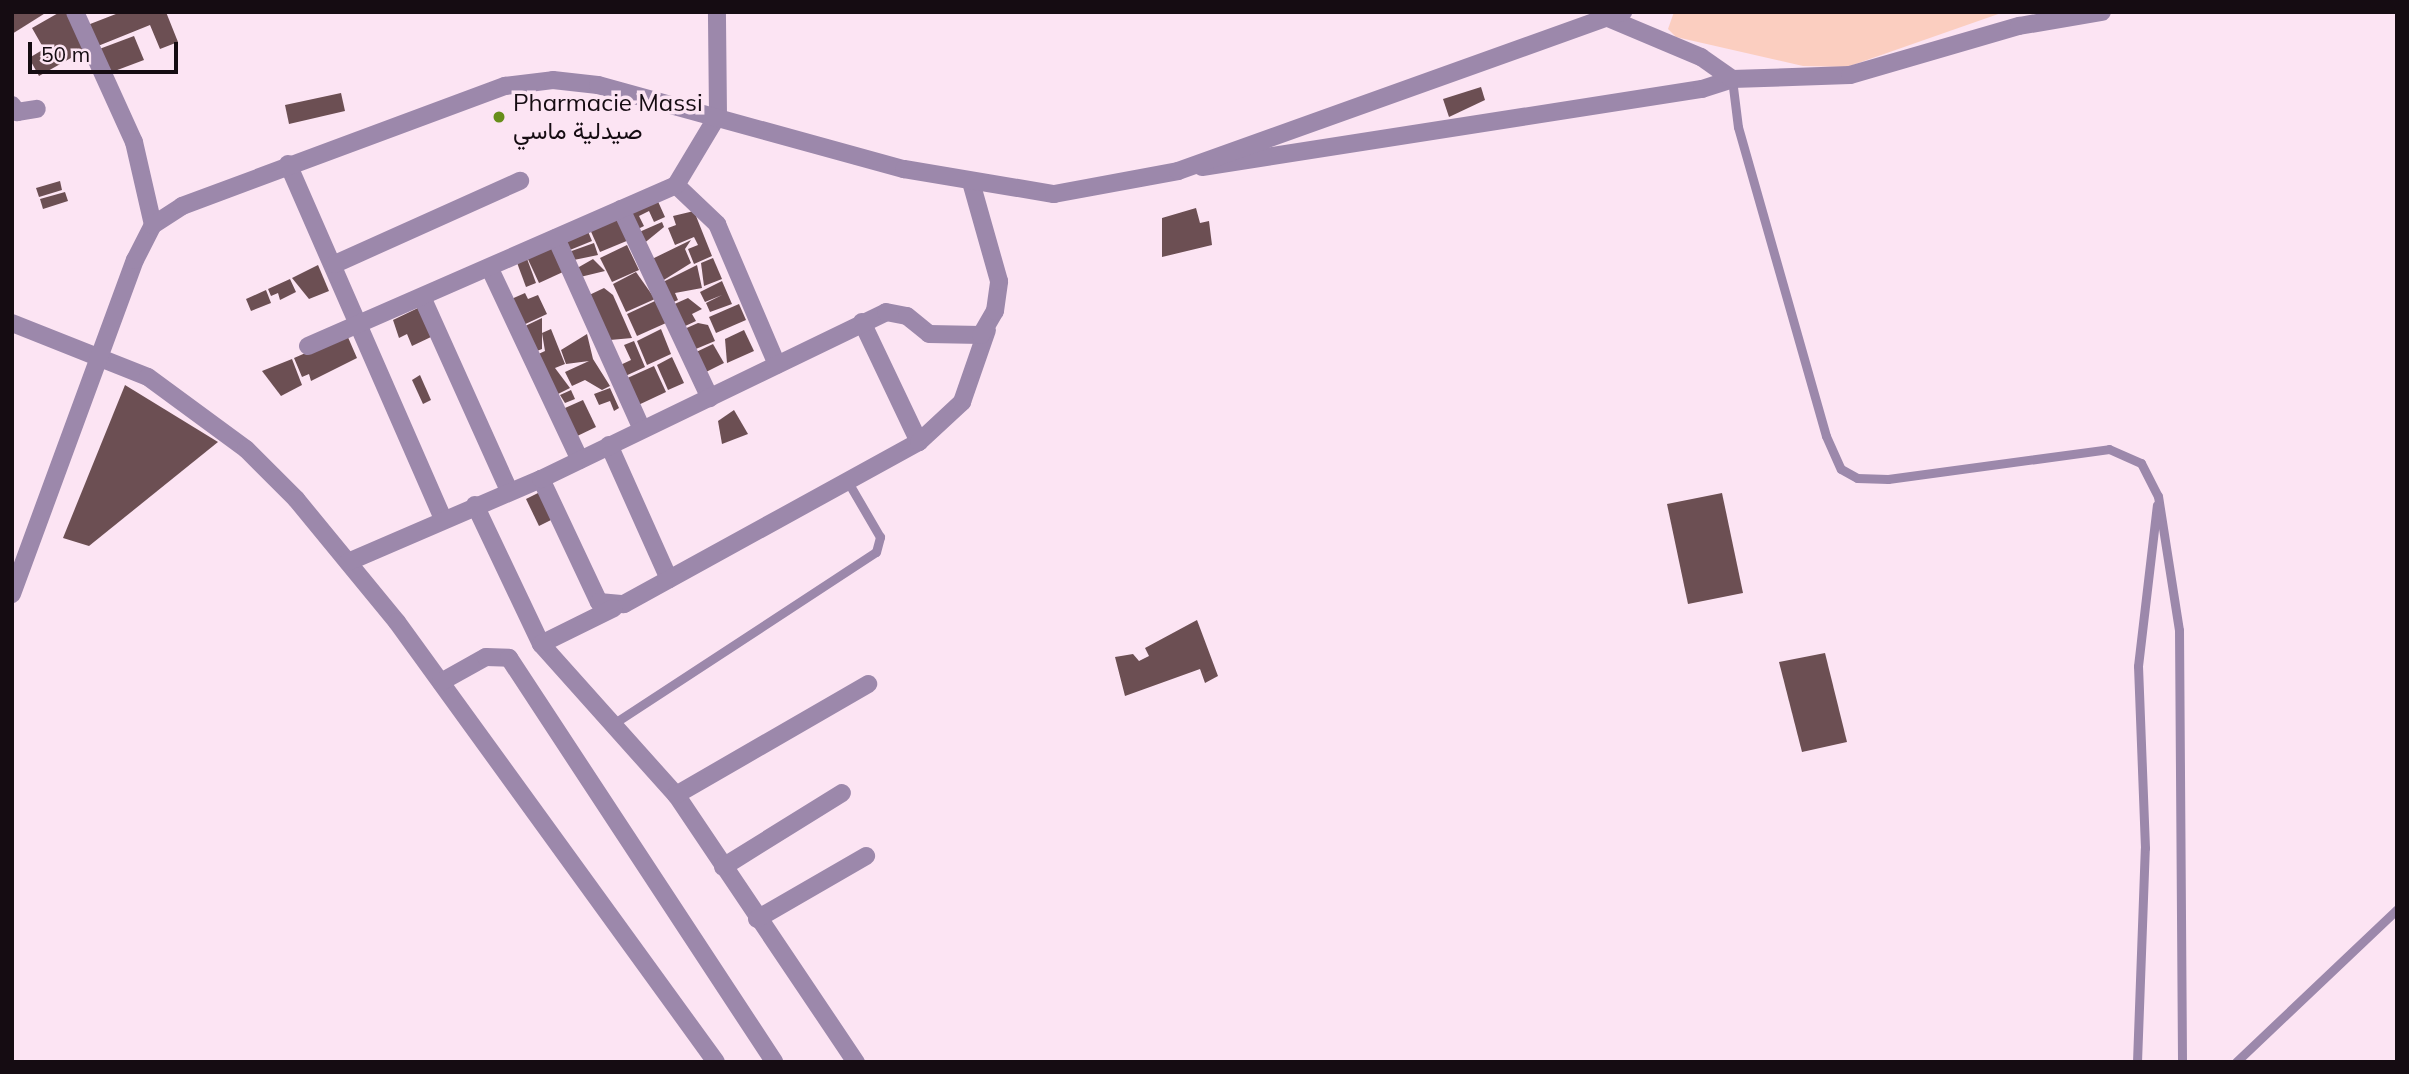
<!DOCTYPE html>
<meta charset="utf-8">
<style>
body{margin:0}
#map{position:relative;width:2409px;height:1074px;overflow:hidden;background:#fce4f3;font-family:Mulish,Vazirmatn,sans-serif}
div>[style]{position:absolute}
.green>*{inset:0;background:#fbcec0}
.building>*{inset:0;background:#6c4f53}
.service>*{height:9px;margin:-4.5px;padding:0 4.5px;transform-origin:4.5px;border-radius:4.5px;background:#9c88ab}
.minor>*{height:18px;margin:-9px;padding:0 9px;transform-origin:9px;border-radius:9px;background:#9c88ab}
.tertiary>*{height:18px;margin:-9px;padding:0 9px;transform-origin:9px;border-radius:9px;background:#9c88ab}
.dots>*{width:19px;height:19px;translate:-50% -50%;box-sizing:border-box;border:4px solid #fce4f3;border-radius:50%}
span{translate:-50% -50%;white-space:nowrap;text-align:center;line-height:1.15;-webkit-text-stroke:7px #fce4f3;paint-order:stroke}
.poi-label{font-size:24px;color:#150c12}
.left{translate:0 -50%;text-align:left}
.frame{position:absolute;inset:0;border:14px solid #150c12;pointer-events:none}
.scale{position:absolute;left:28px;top:42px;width:150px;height:32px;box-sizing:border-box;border:4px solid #150c12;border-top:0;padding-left:9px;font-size:21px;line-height:24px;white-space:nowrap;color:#150c12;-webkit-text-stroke:5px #fce4f3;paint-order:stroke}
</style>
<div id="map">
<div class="green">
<i style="clip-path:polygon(1674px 12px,2004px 12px,1847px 67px,1803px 66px,1676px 37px,1668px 29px)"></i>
</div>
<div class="building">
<i style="clip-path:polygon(12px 12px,47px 12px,12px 34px)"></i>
<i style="clip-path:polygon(60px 12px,69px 12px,85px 50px,39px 76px,29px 58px,44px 49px,32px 28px)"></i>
<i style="clip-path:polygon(121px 12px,166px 12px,178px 42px,160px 49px,150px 25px,93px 48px,85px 26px)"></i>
<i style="clip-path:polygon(134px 36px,144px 60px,104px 75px,94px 51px)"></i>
<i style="clip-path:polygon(1481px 87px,1485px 100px,1449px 117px,1443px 99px)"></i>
<i style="clip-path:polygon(341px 93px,345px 111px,289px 124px,285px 105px)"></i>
<i style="clip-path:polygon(60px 181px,62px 190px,39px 197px,36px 188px)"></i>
<i style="clip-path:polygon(65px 192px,68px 201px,43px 209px,40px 199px)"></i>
<i style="clip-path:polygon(656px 197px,665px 217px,654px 222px,649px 211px,639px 216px,644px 226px,634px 231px,625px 211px)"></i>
<i style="clip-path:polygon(1196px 208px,1200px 223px,1209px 221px,1212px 245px,1162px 257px,1162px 218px)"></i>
<i style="clip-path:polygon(694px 211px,712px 256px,694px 264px,688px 249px,698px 245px,694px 237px,675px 245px,668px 228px,676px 225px,673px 216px)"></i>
<i style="clip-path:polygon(618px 215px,629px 240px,600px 252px,589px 227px)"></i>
<i style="clip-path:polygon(662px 222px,664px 227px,642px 245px,637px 233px)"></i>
<i style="clip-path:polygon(587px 229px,592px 241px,565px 252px,560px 240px)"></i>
<i style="clip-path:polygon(691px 240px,685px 249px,691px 263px,659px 283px,650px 260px)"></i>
<i style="clip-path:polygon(594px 243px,598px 255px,569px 261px,566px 253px)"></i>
<i style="clip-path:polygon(550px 244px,563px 272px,539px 283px,526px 255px)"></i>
<i style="clip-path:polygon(627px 245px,639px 270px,612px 282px,600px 258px)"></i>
<i style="clip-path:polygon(526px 256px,536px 283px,526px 287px,516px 260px)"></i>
<i style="clip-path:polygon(713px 258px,722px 279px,704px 286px,701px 263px)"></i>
<i style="clip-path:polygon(593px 259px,605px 271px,576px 278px,572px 271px)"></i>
<i style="clip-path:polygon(318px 265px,329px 291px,309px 299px,292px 278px)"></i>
<i style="clip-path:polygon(697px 265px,702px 288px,675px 293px,678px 300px,669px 304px,659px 284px)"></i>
<i style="clip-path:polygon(636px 272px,655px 299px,626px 312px,613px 284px)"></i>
<i style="clip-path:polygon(290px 279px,296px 292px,280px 300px,278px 293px,271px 296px,268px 289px)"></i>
<i style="clip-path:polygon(722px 281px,732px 304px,710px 312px,706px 303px,722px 295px,705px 302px,700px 292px)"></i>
<i style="clip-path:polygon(604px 288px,613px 295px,632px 338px,610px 340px,585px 297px)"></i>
<i style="clip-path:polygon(266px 290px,271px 303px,251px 311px,246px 299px)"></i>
<i style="clip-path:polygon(525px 293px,528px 299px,538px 295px,547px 314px,519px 327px,507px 301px)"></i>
<i style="clip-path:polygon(688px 298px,702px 309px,692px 314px,696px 321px,681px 328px,670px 306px)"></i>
<i style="clip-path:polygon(655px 301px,666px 323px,637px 336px,627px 314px)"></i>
<i style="clip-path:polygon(739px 304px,746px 320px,716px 333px,709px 317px)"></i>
<i style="clip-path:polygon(418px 308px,431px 337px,412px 346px,407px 334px,399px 338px,393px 320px)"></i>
<i style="clip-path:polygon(542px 318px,542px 349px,532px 353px,521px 328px)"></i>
<i style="clip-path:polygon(698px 323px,708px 325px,715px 341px,691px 351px,682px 330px)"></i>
<i style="clip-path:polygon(551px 329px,565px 364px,555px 368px,570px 388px,558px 394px,534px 356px,545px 351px,542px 333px)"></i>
<i style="clip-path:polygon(661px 329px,671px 354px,647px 365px,637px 341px)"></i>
<i style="clip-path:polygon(744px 330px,754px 351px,727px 363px,725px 339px)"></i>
<i style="clip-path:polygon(587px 334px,593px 359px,610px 386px,602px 390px,585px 380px,572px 386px,565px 372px,589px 361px,566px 364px,561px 350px)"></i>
<i style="clip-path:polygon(347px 335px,357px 358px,311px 381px,309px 374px,302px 377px,294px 358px)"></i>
<i style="clip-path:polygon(634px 341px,645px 367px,621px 378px,616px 367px,631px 360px,624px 345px)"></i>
<i style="clip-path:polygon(713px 344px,724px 363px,702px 374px,692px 354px)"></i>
<i style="clip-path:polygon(672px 357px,684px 383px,668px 390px,657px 365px)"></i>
<i style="clip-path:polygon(292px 359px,302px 385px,281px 396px,262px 371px)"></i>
<i style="clip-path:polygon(654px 366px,666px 392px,634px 407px,623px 380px)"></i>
<i style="clip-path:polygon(420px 375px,431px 400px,423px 404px,412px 380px)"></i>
<i style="clip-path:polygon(125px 385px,218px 442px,89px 546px,63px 538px)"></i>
<i style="clip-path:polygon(610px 388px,619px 408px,614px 411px,610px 401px,599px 405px,594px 394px)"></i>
<i style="clip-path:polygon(571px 390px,575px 399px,565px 403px,560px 395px)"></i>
<i style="clip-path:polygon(583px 400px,596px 427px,571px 439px,565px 408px)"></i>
<i style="clip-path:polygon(734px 410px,748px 434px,722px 444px,718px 421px)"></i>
<i style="clip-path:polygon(540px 492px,553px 519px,539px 526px,526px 499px)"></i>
<i style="clip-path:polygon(1722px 493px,1743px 593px,1688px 604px,1667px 504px)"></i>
<i style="clip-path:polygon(1197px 620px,1218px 676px,1205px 683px,1200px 669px,1125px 696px,1115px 657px,1133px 654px,1139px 661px,1149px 656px,1145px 648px)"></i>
<i style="clip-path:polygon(1825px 653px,1847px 742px,1802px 752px,1779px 662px)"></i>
</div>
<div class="service">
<i style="left:1732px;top:79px;width:48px;rotate:82.9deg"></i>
<i style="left:1738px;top:127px;width:321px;rotate:74.1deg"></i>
<i style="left:1826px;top:436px;width:36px;rotate:66deg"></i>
<i style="left:1841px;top:469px;width:18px;rotate:29deg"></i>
<i style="left:1857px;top:478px;width:31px;rotate:2deg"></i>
<i style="left:1888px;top:479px;width:223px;rotate:-7.7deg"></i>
<i style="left:2109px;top:449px;width:35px;rotate:24deg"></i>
<i style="left:2141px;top:463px;width:37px;rotate:63deg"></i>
<i style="left:2158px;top:496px;width:136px;rotate:81.1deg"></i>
<i style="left:2179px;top:630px;width:432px;rotate:89.6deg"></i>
<i style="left:613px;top:724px;width:314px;rotate:-33.2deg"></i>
<i style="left:876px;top:552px;width:16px;rotate:-75deg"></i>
<i style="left:880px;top:537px;width:64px;rotate:-120.2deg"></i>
<i style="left:2137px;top:1062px;width:214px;rotate:-87.9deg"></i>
<i style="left:2145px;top:848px;width:182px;rotate:-92.2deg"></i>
<i style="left:2138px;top:666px;width:162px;rotate:-83.3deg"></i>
<i style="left:2236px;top:1062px;width:222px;rotate:-43.5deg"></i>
</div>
<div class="minor">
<i style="left:75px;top:12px;width:143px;rotate:65.6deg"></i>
<i style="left:134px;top:142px;width:85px;rotate:77.1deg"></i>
<i style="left:12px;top:105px;width:9px;rotate:54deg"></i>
<i style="left:17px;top:112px;width:20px;rotate:-9deg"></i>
<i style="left:288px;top:164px;width:387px;rotate:66.4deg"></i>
<i style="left:1202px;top:167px;width:506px;rotate:-8.87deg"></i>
<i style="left:1702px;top:89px;width:32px;rotate:-18deg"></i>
<i style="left:1732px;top:79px;width:118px;rotate:-1.9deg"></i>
<i style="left:1850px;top:75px;width:176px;rotate:-16.2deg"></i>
<i style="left:2019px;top:26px;width:84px;rotate:-9.6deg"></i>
<i style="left:676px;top:185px;width:57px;rotate:43.6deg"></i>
<i style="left:717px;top:224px;width:153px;rotate:66.9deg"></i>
<i style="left:621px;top:209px;width:209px;rotate:64.8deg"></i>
<i style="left:556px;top:238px;width:209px;rotate:65.8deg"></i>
<i style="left:335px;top:264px;width:203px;rotate:-24.2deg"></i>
<i style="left:490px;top:269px;width:211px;rotate:64.8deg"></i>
<i style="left:422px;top:297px;width:213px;rotate:65.8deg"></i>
<i style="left:862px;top:322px;width:133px;rotate:64.6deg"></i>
<i style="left:12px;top:323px;width:146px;rotate:21.7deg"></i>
<i style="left:148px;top:377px;width:122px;rotate:36.3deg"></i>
<i style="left:246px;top:449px;width:71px;rotate:45deg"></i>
<i style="left:296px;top:499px;width:159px;rotate:50.6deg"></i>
<i style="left:397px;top:622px;width:543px;rotate:54.06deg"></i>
<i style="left:308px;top:346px;width:402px;rotate:-23.6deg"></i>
<i style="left:676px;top:185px;width:82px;rotate:-59deg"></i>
<i style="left:718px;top:115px;width:103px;rotate:-90.6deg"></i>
<i style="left:609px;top:445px;width:147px;rotate:65.9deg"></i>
<i style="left:541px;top:479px;width:136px;rotate:64.8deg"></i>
<i style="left:599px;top:602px;width:25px;rotate:5deg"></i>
<i style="left:624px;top:604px;width:337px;rotate:-28.8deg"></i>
<i style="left:919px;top:442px;width:59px;rotate:-42.9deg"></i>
<i style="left:962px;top:402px;width:76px;rotate:-70.9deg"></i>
<i style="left:475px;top:505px;width:154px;rotate:64.6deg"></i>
<i style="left:541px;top:644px;width:204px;rotate:48.2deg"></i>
<i style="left:677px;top:796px;width:321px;rotate:56.1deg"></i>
<i style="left:348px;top:562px;width:210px;rotate:-23.3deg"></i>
<i style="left:541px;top:479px;width:383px;rotate:-25.8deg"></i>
<i style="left:886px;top:312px;width:21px;rotate:11deg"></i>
<i style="left:907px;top:316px;width:28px;rotate:39deg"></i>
<i style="left:929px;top:334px;width:52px;rotate:1.1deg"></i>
<i style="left:981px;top:335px;width:28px;rotate:-60deg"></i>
<i style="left:995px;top:311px;width:30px;rotate:-82deg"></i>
<i style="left:999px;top:281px;width:103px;rotate:-105.8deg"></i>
<i style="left:541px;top:644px;width:81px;rotate:-26.3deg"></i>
<i style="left:441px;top:682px;width:51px;rotate:-29.1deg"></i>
<i style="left:486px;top:657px;width:23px;rotate:2deg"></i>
<i style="left:509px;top:658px;width:483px;rotate:56.7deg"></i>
<i style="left:676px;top:795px;width:222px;rotate:-30deg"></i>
<i style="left:723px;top:867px;width:140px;rotate:-31.9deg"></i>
<i style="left:757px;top:919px;width:126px;rotate:-30deg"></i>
</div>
<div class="tertiary">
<i style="left:1608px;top:18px;width:101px;rotate:22.8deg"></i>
<i style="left:1701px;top:57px;width:38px;rotate:35deg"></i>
<i style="left:12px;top:594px;width:356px;rotate:-69.8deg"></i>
<i style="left:135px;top:260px;width:39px;rotate:-63deg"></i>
<i style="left:153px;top:225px;width:35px;rotate:-33deg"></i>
<i style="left:182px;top:206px;width:345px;rotate:-20.4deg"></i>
<i style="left:505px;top:86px;width:48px;rotate:-7.1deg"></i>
<i style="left:553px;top:80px;width:45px;rotate:6.3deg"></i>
<i style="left:598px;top:85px;width:317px;rotate:15.4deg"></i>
<i style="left:904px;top:169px;width:152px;rotate:9.5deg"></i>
<i style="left:1054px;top:194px;width:126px;rotate:-10.5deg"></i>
<i style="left:1178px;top:171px;width:473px;rotate:-19.7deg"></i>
</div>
<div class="dots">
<i style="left:499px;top:117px;background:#678e1a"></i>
</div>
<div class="poi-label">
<span class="left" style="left:513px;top:117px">Pharmacie Massi<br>صيدلية ماسي</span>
</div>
<div class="frame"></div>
<div class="scale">50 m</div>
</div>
